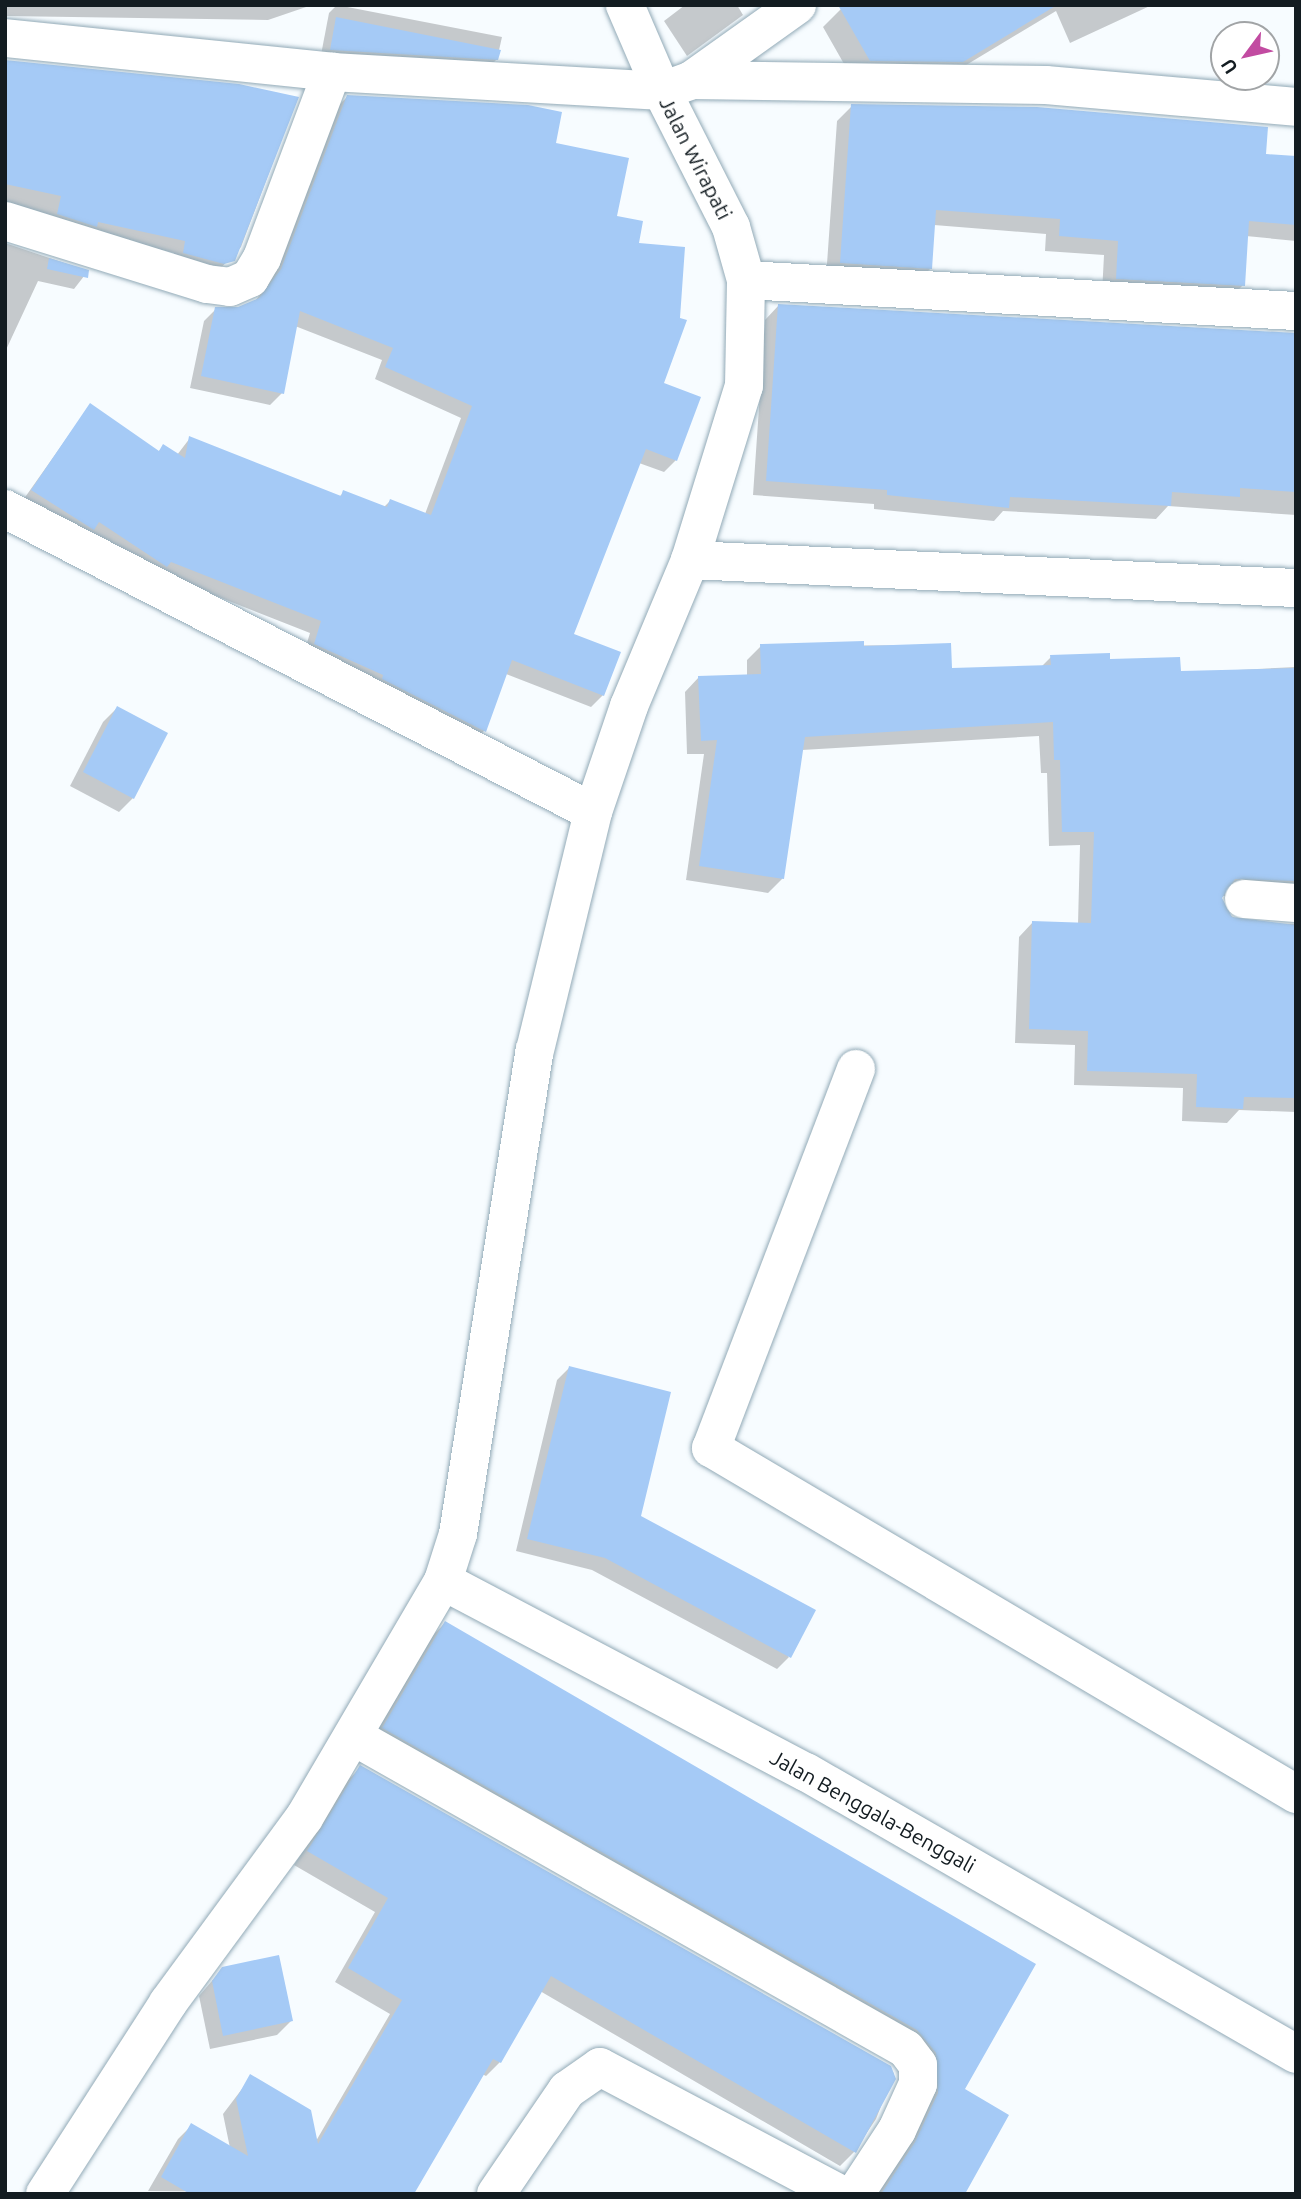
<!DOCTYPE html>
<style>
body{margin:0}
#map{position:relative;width:1301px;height:2199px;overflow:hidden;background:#f7fcff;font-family:Ubuntu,sans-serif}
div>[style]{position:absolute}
.shadow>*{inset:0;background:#0003}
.building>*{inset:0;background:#a5caf6}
.roads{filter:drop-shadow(0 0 2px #92aab7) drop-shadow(0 0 2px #92aab7)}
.street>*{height:38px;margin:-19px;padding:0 19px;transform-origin:19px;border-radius:19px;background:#fff}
span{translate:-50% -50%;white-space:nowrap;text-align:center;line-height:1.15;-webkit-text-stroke:5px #fff;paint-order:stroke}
.street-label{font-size:21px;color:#131c21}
.frame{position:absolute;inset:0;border:7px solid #131c21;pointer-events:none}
.north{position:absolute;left:1210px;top:21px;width:70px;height:70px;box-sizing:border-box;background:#fff;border:2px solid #a1a4a6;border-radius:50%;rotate:237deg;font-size:19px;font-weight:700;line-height:28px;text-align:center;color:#131c21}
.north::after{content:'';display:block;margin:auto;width:24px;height:32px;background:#c24ba1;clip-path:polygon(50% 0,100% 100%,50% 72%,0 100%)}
</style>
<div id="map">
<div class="shadow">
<i style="clip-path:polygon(5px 5px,312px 5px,268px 20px,5px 16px)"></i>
<i style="clip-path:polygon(337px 5px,502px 37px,497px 59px,486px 70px,320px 60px,329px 13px)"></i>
<i style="clip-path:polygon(685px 5px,737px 5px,743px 15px,687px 56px,664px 21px)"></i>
<i style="clip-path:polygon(845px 5px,1152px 5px,1070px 43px,1056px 11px,943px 79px,852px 78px,823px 27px)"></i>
<i style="clip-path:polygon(5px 62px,297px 98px,241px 247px,213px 276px,172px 265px,174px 253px,5px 214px)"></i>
<i style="clip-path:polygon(347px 97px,554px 145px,636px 245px,676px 460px,664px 472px,639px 463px,572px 635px,603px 695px,591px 707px,506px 674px,484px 731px,472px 743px,303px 656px,310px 633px,158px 573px,21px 503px,90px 405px,158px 452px,164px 446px,177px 455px,190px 438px,339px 497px,344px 492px,384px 507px,390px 501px,425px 514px,461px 418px,375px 379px,382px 360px,295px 326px,282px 393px,270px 405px,190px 388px,204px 321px,216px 309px,239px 309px,255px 301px,269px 283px,335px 109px)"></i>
<i style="clip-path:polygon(852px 106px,1296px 158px,1296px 241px,1246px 236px,1243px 285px,1228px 300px,1102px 293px,1104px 255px,1045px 251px,1046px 234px,934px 225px,931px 268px,916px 283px,826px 278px,837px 121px)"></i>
<i style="clip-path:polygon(5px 243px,88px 271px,74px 289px,38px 281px,5px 352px)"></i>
<i style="clip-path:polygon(779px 305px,1296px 334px,1296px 515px,1168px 506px,1156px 519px,1003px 511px,994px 521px,874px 509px,874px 504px,753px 495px,765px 320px)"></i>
<i style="clip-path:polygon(950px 645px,950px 669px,1041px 667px,1051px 657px,1179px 673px,1296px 667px,1296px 903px,1283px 895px,1220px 896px,1223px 910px,1242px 923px,1296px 924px,1296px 1112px,1239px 1110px,1227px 1123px,1182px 1121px,1183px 1088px,1074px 1085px,1075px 1045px,1015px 1043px,1019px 937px,1033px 922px,1078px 924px,1080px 845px,1049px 846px,1047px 773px,1041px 773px,1039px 736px,802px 750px,783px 878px,768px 893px,686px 880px,704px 754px,687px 754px,685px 692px,699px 677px,747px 676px,747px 660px,761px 646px)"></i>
<i style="clip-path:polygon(117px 708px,133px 798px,119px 812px,70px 786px,103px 722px)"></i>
<i style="clip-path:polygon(569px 1368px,639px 1517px,789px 1657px,777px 1669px,592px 1570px,516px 1551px,557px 1380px)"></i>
<i style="clip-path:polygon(445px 1623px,1034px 1965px,963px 2090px,962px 2194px,878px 2194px,926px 2080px,369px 1743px,430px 1638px)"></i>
<i style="clip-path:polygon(361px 1767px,894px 2073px,876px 2119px,854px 2152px,840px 2166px,540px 1991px,500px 2062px,486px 2076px,482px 2074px,413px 2194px,148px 2191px,178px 2139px,192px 2125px,230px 2148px,223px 2114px,251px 2077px,316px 2141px,390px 2014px,335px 1982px,375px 1912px,294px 1865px,347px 1781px)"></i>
<i style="clip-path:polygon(223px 1968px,291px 2021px,277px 2035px,210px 2049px,199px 1996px)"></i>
</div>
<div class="building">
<i style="clip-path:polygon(838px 5px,1057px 5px,963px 62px,870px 61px)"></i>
<i style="clip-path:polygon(336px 17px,501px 50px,498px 60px,330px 50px)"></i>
<i style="clip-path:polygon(5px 60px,239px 84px,299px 97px,235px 261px,224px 264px,183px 253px,185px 241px,98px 222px,97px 227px,57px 214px,61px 196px,5px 184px)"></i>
<i style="clip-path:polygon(347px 95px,528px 105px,562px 112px,556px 143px,629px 158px,617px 216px,643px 221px,639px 243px,685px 247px,680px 318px,687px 320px,664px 383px,701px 397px,677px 461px,646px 449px,574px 634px,621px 652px,604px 696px,512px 660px,486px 732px,382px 679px,383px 675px,314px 644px,321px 621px,171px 562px,167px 567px,99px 522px,94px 530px,31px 490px,90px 403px,159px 451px,163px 444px,185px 458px,189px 436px,341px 496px,343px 490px,387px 507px,390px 499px,431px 515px,472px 406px,385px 367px,393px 348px,300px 311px,284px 394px,201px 376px,215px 307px,238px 307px,259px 298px,281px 269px)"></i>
<i style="clip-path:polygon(851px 104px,1037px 107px,1268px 127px,1266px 154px,1296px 156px,1296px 225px,1249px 221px,1245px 286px,1116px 279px,1118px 241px,1059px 236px,1060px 219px,936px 210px,932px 269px,840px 263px)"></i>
<i style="clip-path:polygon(49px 258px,89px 270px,88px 278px,47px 269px)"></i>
<i style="clip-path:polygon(778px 304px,1296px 333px,1296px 492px,1240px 488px,1240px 497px,1172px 492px,1171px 506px,1010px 497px,1009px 508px,887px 495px,887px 490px,766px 481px)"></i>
<i style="clip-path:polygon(864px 641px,864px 646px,951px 643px,952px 668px,1051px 665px,1050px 655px,1110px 653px,1110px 659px,1180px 657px,1181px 671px,1296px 668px,1296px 881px,1235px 879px,1222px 898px,1232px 917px,1296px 925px,1296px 1098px,1244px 1097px,1243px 1109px,1196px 1107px,1197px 1074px,1087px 1071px,1088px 1031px,1029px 1029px,1032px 921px,1091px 923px,1094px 832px,1062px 832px,1060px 760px,1054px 760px,1053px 722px,805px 737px,784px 879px,699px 866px,717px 740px,701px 741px,698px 676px,761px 674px,760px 644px)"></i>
<i style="clip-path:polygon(117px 706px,168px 733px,134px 799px,83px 772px)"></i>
<i style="clip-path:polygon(569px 1366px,671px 1392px,641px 1516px,816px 1610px,791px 1658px,605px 1558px,527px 1539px)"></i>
<i style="clip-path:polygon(445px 1621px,1036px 1964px,965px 2089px,1009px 2115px,965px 2194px,881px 2194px,915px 2142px,938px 2093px,936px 2053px,917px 2030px,382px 1728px)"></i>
<i style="clip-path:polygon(360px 1765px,891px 2066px,896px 2079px,856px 2153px,551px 1976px,501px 2063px,493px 2059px,414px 2194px,190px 2194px,161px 2177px,191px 2123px,248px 2156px,236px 2099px,250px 2074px,311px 2110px,318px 2144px,402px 2000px,348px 1968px,388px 1898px,307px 1851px)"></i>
<i style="clip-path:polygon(279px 1955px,293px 2021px,223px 2036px,212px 1981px,222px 1967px)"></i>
</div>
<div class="roads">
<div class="street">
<i style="left:5px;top:38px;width:329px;rotate:5.9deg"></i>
<i style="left:332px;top:72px;width:331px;rotate:3.3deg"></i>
<i style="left:662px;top:91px;width:32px;rotate:-20deg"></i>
<i style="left:692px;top:80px;width:129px;rotate:-35.5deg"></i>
<i style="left:692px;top:80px;width:354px;rotate:0.8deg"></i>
<i style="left:1046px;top:85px;width:251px;rotate:5deg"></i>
<i style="left:5px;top:221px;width:212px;rotate:17.3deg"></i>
<i style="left:207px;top:284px;width:23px;rotate:7deg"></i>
<i style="left:230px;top:287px;width:22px;rotate:-24deg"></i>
<i style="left:250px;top:278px;width:23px;rotate:-59deg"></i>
<i style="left:262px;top:258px;width:199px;rotate:-69.4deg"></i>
<i style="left:746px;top:280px;width:551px;rotate:3.23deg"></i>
<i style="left:5px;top:509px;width:661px;rotate:27.26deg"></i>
<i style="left:690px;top:560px;width:607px;rotate:2.65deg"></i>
<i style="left:1244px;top:899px;width:52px;rotate:4.4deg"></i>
<i style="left:856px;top:1069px;width:406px;rotate:110.9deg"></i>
<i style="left:711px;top:1448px;width:680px;rotate:30.6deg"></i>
<i style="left:443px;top:1581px;width:410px;rotate:27.8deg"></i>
<i style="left:806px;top:1772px;width:565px;rotate:29.92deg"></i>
<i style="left:353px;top:1736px;width:635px;rotate:29.51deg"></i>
<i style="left:906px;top:2049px;width:20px;rotate:53deg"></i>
<i style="left:918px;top:2065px;width:19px;rotate:90deg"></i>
<i style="left:918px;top:2084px;width:51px;rotate:114.5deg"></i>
<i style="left:897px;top:2130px;width:77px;rotate:123.3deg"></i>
<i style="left:45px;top:2194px;width:227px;rotate:-57.2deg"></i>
<i style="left:168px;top:2003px;width:230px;rotate:-53.7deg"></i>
<i style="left:304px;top:1818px;width:275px;rotate:-59.6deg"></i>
<i style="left:443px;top:1581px;width:49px;rotate:-72.3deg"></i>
<i style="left:458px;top:1534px;width:490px;rotate:-81deg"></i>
<i style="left:535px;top:1050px;width:245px;rotate:-76.3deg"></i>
<i style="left:593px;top:812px;width:112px;rotate:-71.2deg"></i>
<i style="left:629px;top:706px;width:158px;rotate:-67.3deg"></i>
<i style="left:690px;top:560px;width:182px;rotate:-72.8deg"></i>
<i style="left:744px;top:386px;width:106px;rotate:-88.9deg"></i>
<i style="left:746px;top:280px;width:55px;rotate:-105.8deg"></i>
<i style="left:731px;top:227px;width:153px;rotate:-116.9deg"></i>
<i style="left:662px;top:91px;width:94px;rotate:-113.3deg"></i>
<i style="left:496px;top:2194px;width:126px;rotate:-55.7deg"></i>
<i style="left:567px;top:2090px;width:40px;rotate:-34.9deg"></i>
<i style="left:600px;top:2067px;width:272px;rotate:27.9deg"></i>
</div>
</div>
<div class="street-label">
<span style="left:696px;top:158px;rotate:63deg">Jalan Wirapati</span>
<span style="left:873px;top:1811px;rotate:29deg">Jalan Benggala-Benggali</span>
</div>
<div class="frame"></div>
<div class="north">U</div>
</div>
